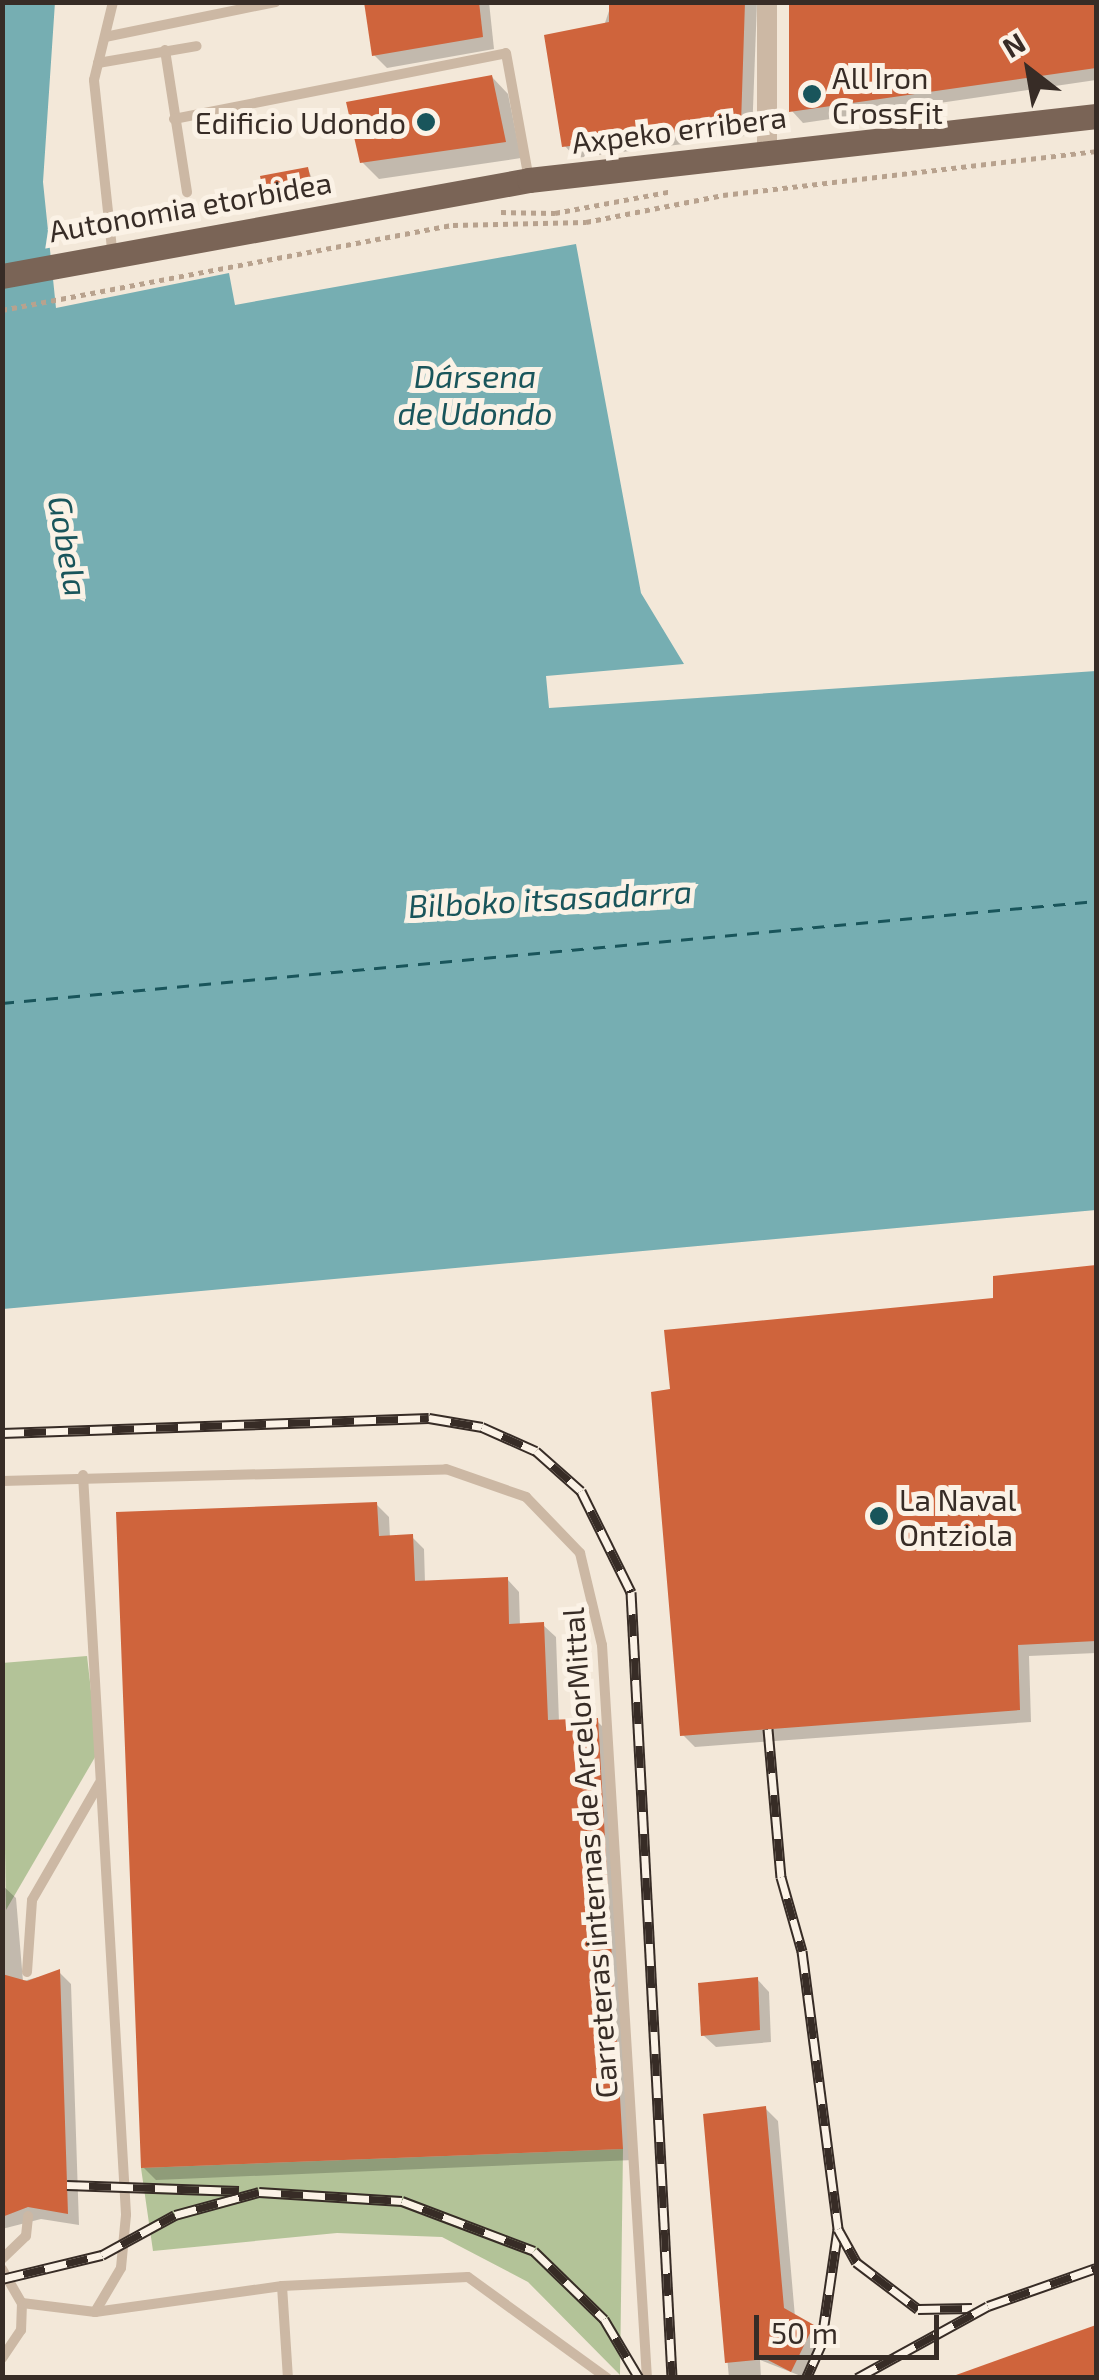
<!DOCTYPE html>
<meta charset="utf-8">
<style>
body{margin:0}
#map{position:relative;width:1099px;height:2380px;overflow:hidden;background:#f3e8d9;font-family:"Exo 2",sans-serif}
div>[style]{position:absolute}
.green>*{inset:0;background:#b3c398}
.water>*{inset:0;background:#76aeb2}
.shadow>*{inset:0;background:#0003}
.ferry>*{height:2.5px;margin-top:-1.25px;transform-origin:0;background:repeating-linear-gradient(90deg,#19555b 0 12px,transparent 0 22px)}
.building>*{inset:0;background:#cf643c}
.path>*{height:5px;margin-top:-2.5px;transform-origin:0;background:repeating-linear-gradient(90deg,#b8a28e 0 5px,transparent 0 10px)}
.service>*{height:10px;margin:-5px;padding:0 5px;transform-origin:5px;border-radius:5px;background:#ccb8a4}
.minor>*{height:20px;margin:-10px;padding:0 10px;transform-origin:10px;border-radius:10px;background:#ccb8a4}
.primary>*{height:25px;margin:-12.5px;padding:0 12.5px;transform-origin:12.5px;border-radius:12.5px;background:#7a6456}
.rail>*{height:11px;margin-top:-5.5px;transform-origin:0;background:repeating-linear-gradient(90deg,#fbf2e6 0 22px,#372c26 0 44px);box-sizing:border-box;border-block:2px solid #372c26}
.dots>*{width:28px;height:28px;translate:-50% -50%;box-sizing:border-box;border:5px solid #fbf2e6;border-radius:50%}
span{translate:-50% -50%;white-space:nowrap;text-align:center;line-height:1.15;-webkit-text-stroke:10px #fbf2e6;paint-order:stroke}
.poi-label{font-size:30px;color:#372c26}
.left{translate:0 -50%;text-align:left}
.right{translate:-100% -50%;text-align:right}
.street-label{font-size:30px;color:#372c26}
.water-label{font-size:32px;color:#19555b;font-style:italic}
.frame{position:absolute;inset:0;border:5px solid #372c26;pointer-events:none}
.north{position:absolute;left:979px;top:20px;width:100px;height:100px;-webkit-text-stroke:8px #fbf2e6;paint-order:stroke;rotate:329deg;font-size:28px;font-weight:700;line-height:40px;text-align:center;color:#372c26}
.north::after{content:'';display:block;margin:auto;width:35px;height:45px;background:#372c26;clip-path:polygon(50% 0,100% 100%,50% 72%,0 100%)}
.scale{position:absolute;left:754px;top:2315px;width:185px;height:45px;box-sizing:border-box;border:5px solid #372c26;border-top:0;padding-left:12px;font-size:30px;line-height:35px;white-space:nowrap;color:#372c26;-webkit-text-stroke:8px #fbf2e6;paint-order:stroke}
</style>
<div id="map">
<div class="green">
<i style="clip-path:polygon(87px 1656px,98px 1752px,6px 1910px,2px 1663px)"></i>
<i style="clip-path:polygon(623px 2149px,620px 2375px,528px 2282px,442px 2237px,337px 2233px,153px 2251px,141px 2168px)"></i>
</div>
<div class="water">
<i style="clip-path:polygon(55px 2px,43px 182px,56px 308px,229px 273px,235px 305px,576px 244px,641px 593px,684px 664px,546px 676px,549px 708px,1096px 671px,1096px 1210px,3px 1309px,2px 3px)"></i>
</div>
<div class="shadow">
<i style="clip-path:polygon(366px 2px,489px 2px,494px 49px,387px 68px,374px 55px)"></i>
<i style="clip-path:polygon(612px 2px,757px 2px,752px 135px,576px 158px,564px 145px)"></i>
<i style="clip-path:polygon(791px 2px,1096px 2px,1096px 80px,803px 123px,792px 111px)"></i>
<i style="clip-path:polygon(492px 77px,508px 94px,521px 158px,379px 179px,362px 162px)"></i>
<i style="clip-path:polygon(308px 169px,320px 198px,275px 206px,267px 198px)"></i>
<i style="clip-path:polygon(1096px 1267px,1096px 1653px,1029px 1656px,1031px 1722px,695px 1747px,682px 1734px,995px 1300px,995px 1278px)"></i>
<i style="clip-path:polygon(376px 1504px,389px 1517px,390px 1538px,412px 1537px,424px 1549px,425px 1583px,507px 1579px,519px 1592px,520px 1626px,543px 1625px,556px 1637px,559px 1722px,597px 1721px,609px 1733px,634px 2160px,156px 2180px,143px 2167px)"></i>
<i style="clip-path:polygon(2px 1885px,16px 1898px,23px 1981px,59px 1972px,71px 1984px,79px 2225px,41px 2219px,2px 2229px)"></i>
<i style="clip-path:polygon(757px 1979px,769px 1992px,771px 2042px,716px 2047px,703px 2035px)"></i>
<i style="clip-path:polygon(766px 2109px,778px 2121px,795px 2317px,825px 2339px,806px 2378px,760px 2360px,761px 2378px,729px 2378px,705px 2116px)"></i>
</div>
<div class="ferry">
<i style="left:2px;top:1003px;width:1099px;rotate:-5.33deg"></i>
</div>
<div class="building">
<i style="clip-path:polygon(364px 2px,479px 2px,483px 37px,372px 56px)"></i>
<i style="clip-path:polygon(609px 2px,745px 2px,741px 124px,562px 147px,544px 35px,609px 22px)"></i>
<i style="clip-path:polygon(789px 2px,1096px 2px,1096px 68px,789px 112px)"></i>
<i style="clip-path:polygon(492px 75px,506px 142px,360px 163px,346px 102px)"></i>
<i style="clip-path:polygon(308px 167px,313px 190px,265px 199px,260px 176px)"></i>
<i style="clip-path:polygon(1096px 1265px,1096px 1641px,1018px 1645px,1020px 1710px,680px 1736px,651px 1392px,670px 1389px,664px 1330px,993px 1298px,993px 1276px)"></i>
<i style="clip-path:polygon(377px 1502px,379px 1536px,413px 1534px,415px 1581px,508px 1577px,509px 1624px,544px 1622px,548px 1720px,598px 1718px,623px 2149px,141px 2168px,116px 1512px)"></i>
<i style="clip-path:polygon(60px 1969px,68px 2214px,28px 2207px,2px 2217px,2px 1974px,27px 1981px)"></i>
<i style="clip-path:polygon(758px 1977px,760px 2030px,701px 2036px,698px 1983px)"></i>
<i style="clip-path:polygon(766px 2106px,784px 2308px,814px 2325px,791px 2372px,766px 2359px,725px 2363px,703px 2114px)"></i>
<i style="clip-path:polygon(1096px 2325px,1096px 2378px,956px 2378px,956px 2375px)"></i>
</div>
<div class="path">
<i style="left:501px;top:212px;width:54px;rotate:1.1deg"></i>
<i style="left:555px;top:213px;width:119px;rotate:-10.6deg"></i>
<i style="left:2px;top:310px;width:459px;rotate:-10.7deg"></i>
<i style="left:453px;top:225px;width:133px;rotate:-1.3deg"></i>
<i style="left:586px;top:222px;width:140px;rotate:-11.1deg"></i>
<i style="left:723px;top:195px;width:376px;rotate:-6.7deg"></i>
</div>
<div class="service">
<i style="left:105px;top:37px;width:174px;rotate:-11.6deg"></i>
<i style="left:165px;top:50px;width:144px;rotate:81.2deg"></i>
<i style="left:98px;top:63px;width:100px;rotate:-9.7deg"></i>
<i style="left:174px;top:119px;width:338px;rotate:-11.2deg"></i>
<i style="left:506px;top:53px;width:128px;rotate:79.7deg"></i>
<i style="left:112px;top:249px;width:170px;rotate:-96.1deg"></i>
<i style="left:94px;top:80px;width:80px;rotate:-76.3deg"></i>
<i style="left:83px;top:1475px;width:741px;rotate:86.67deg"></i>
<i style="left:126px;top:2215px;width:53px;rotate:95.4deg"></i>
<i style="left:121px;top:2268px;width:51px;rotate:120.6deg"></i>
<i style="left:2px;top:1481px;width:444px;rotate:-1.5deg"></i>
<i style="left:446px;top:1469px;width:85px;rotate:19.3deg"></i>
<i style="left:526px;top:1497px;width:78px;rotate:46deg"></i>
<i style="left:580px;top:1553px;width:95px;rotate:76.6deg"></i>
<i style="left:602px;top:1645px;width:734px;rotate:86.49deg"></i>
<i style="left:27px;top:1972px;width:72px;rotate:-86deg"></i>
<i style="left:32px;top:1900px;width:134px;rotate:-60deg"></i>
<i style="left:2px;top:2259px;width:33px;rotate:-44deg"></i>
<i style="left:26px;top:2236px;width:20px;rotate:-84deg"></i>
<i style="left:2px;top:2269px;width:39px;rotate:60deg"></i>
<i style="left:22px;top:2303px;width:27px;rotate:92deg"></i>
<i style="left:21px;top:2330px;width:34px;rotate:124deg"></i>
<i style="left:282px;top:2286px;width:186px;rotate:-2.8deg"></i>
<i style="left:468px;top:2277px;width:172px;rotate:36deg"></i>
<i style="left:22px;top:2303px;width:74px;rotate:7deg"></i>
<i style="left:95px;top:2312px;width:189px;rotate:-7.9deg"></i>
<i style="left:282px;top:2286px;width:92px;rotate:86.3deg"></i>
</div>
<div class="minor">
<i style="left:767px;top:150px;width:148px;rotate:-90deg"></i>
</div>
<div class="primary">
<i style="left:2px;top:276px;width:536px;rotate:-10.32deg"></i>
<i style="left:529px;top:180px;width:571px;rotate:-6.44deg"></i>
</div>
<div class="rail">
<i style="left:2px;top:1433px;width:427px;rotate:-2deg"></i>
<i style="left:429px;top:1418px;width:54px;rotate:9.6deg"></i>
<i style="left:482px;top:1427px;width:59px;rotate:24deg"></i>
<i style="left:536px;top:1451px;width:60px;rotate:41.6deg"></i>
<i style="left:581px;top:1491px;width:113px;rotate:63.7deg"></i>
<i style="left:631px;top:1592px;width:787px;rotate:87.01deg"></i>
<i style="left:768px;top:1729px;width:149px;rotate:85deg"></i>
<i style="left:781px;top:1877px;width:77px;rotate:74.2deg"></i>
<i style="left:802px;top:1951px;width:280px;rotate:82.6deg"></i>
<i style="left:838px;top:2229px;width:117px;rotate:98.3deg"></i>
<i style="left:821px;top:2345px;width:36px;rotate:114deg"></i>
<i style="left:67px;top:2185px;width:172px;rotate:2deg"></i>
<i style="left:838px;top:2229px;width:38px;rotate:61deg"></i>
<i style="left:856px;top:2262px;width:78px;rotate:37.2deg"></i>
<i style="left:918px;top:2309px;width:54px;rotate:-1.1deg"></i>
<i style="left:2px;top:2279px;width:103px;rotate:-13.5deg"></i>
<i style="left:102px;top:2255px;width:83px;rotate:-28.7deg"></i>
<i style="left:175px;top:2215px;width:87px;rotate:-15.3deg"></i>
<i style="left:259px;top:2192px;width:143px;rotate:3.6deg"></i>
<i style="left:402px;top:2201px;width:141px;rotate:20.7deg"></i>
<i style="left:534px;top:2251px;width:98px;rotate:44.2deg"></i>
<i style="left:604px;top:2319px;width:69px;rotate:59.3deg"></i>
<i style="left:857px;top:2378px;width:149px;rotate:-28.8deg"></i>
<i style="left:988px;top:2306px;width:114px;rotate:-19.4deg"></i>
</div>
<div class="dots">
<i style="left:812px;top:94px;background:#19555b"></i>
<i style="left:426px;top:122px;background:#19555b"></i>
<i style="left:879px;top:1516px;background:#19555b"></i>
</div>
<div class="poi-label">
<span class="left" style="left:832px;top:94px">All Iron<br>CrossFit</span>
<span class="right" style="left:406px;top:122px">Edificio Udondo</span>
<span class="left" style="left:899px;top:1516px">La Naval<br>Ontziola</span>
</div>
<div class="street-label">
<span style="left:679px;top:129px;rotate:-7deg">Axpeko erribera</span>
<span style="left:190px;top:206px;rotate:-10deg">Autonomia etorbidea</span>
<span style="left:589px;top:1853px;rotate:-94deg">Carreteras internas de ArcelorMittal</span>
</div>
<div class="water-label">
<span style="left:475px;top:394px">Dársena<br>de Udondo</span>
<span style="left:69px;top:546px;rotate:80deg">Gobela</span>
<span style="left:550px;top:898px;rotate:-3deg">Bilboko itsasadarra</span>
</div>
<div class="frame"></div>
<div class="north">N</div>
<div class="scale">50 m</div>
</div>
